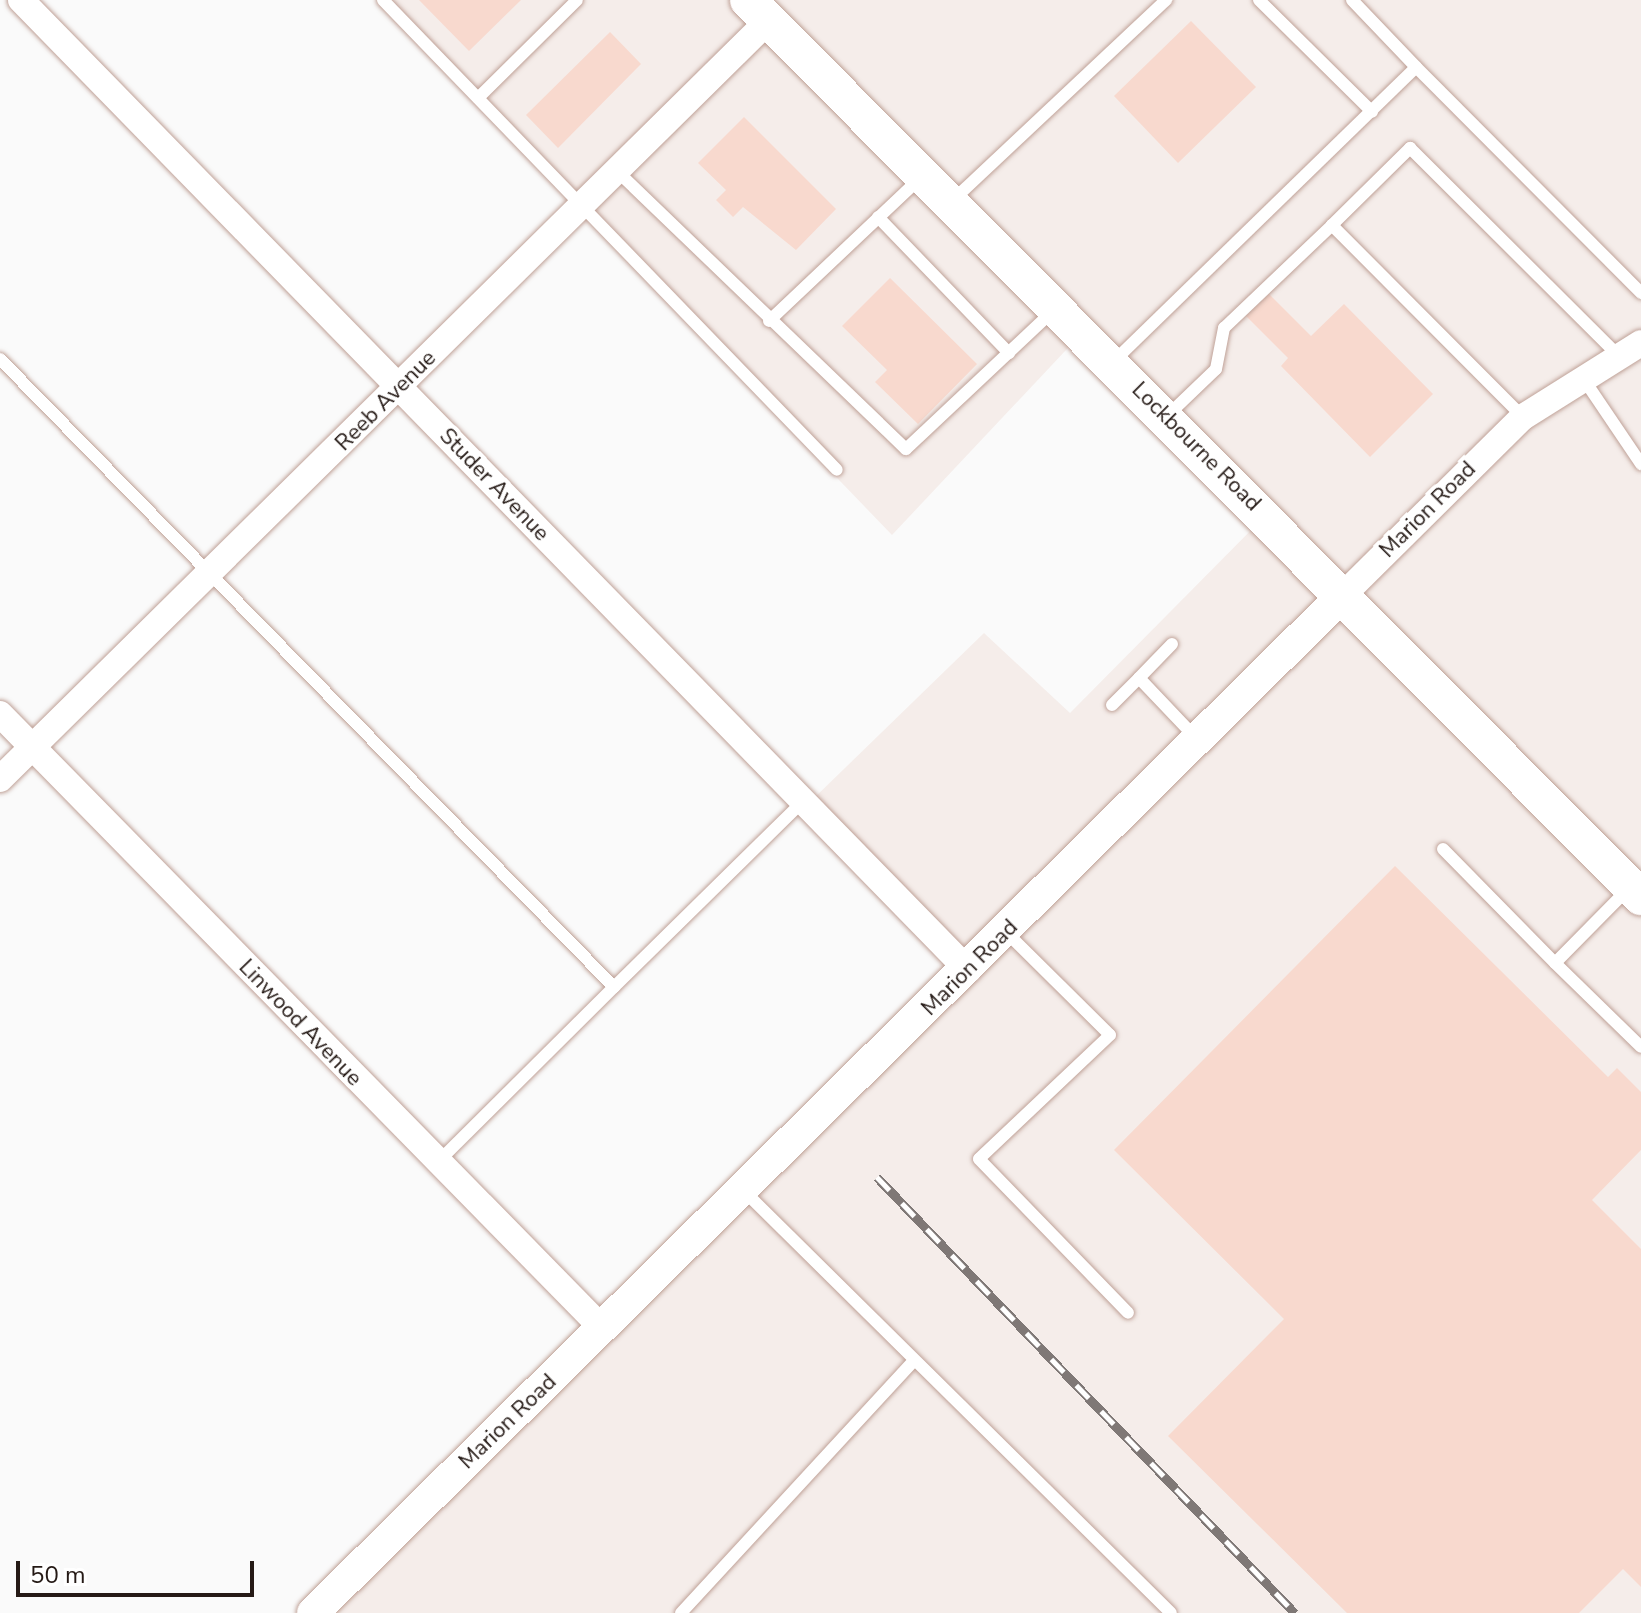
<!DOCTYPE html>
<style>
body{margin:0}
#map{position:relative;width:1641px;height:1613px;overflow:hidden;background:#fafafa;font-family:"Nunito Sans",sans-serif}
div>[style]{position:absolute}
.built>*{inset:0;background:#f5edea}
.building>*{inset:0;background:#f8d9ce}
.roads{filter:drop-shadow(0 0 2px #bfa197) drop-shadow(0 0 2px #bfa197)}
.service>*{height:12px;margin:-6px;padding:0 6px;transform-origin:6px;border-radius:6px;background:#fff}
.minor>*{height:26px;margin:-13px;padding:0 13px;transform-origin:13px;border-radius:13px;background:#fff}
.tertiary>*{height:32px;margin:-16px;padding:0 16px;transform-origin:16px;border-radius:16px;background:#fff}
.secondary>*{height:36px;margin:-18px;padding:0 18px;transform-origin:18px;border-radius:18px;background:#fff}
.rail>*{height:9px;margin-top:-4.5px;transform-origin:0;background:repeating-linear-gradient(90deg,#fff 0 18px,#7f7876 0 36px);box-sizing:border-box;border-block:2px solid #7f7876}
span{translate:-50% -50%;white-space:nowrap;text-align:center;line-height:1.15;-webkit-text-stroke:8px #fff;paint-order:stroke}
.street-label{font-size:22px;color:#251a16}
.scale{position:absolute;left:16px;top:1561px;width:238px;height:36px;box-sizing:border-box;border:4px solid #251a16;border-top:0;padding-left:10px;font-size:24px;line-height:28px;white-space:nowrap;color:#251a16;-webkit-text-stroke:6px #fff;paint-order:stroke}
</style>
<div id="map">
<div class="built">
<i style="clip-path:polygon(377px 0,1641px 0,1641px 1613px,315px 1613px,980px 970px,811px 801px,984px 633px,1070px 713px,1267px 514px,1082px 333px,892px 535px)"></i>
</div>
<div class="building">
<i style="clip-path:polygon(419px 0,521px 0,469px 51px)"></i>
<i style="clip-path:polygon(1191px 21px,1256px 87px,1178px 163px,1114px 96px)"></i>
<i style="clip-path:polygon(610px 32px,641px 64px,558px 148px,526px 115px)"></i>
<i style="clip-path:polygon(744px 117px,836px 209px,796px 250px,743px 207px,733px 217px,716px 200px,726px 190px,698px 163px)"></i>
<i style="clip-path:polygon(890px 278px,977px 364px,918px 424px,875px 382px,887px 370px,842px 326px)"></i>
<i style="clip-path:polygon(1269px 294px,1311px 336px,1344px 304px,1433px 394px,1370px 457px,1281px 366px,1288px 358px,1246px 316px)"></i>
<i style="clip-path:polygon(1395px 866px,1608px 1077px,1617px 1068px,1641px 1092px,1641px 1150px,1592px 1200px,1641px 1249px,1641px 1587px,1623px 1569px,1579px 1613px,1347px 1613px,1168px 1436px,1284px 1319px,1114px 1150px)"></i>
</div>
<div class="roads">
<div class="service">
<i style="left:383px;top:0;width:653px;rotate:45.99deg"></i>
<i style="left:1259px;top:0;width:159px;rotate:44.7deg"></i>
<i style="left:1352px;top:0;width:93px;rotate:46.3deg"></i>
<i style="left:478px;top:98px;width:139px;rotate:-44.7deg"></i>
<i style="left:617px;top:171px;width:401px;rotate:43.9deg"></i>
<i style="left:906px;top:449px;width:200px;rotate:-43.2deg"></i>
<i style="left:952px;top:201px;width:294px;rotate:-43.2deg"></i>
<i style="left:878px;top:217px;width:189px;rotate:46.1deg"></i>
<i style="left:769px;top:321px;width:208px;rotate:-43.4deg"></i>
<i style="left:0;top:359px;width:878px;rotate:45.65deg"></i>
<i style="left:614px;top:987px;width:250px;rotate:135.2deg"></i>
<i style="left:1114px;top:361px;width:421px;rotate:-44.2deg"></i>
<i style="left:1416px;top:67px;width:319px;rotate:45.1deg"></i>
<i style="left:1583px;top:378px;width:104px;rotate:56deg"></i>
<i style="left:1166px;top:417px;width:69px;rotate:-43.8deg"></i>
<i style="left:1216px;top:369px;width:42px;rotate:-79deg"></i>
<i style="left:1224px;top:328px;width:149px;rotate:-43.6deg"></i>
<i style="left:1523px;top:417px;width:271px;rotate:-134.9deg"></i>
<i style="left:1332px;top:225px;width:110px;rotate:-44.6deg"></i>
<i style="left:1410px;top:148px;width:293px;rotate:44.9deg"></i>
<i style="left:1172px;top:644px;width:47px;rotate:134.1deg"></i>
<i style="left:1139px;top:678px;width:83px;rotate:46.5deg"></i>
<i style="left:1112px;top:705px;width:38px;rotate:-45deg"></i>
<i style="left:1443px;top:849px;width:160px;rotate:45.5deg"></i>
<i style="left:1629px;top:888px;width:105px;rotate:134.6deg"></i>
<i style="left:1555px;top:963px;width:120px;rotate:44.3deg"></i>
<i style="left:1006px;top:932px;width:146px;rotate:44.7deg"></i>
<i style="left:1110px;top:1035px;width:180px;rotate:136.6deg"></i>
<i style="left:979px;top:1159px;width:214px;rotate:45.9deg"></i>
<i style="left:614px;top:987px;width:265px;rotate:-44.5deg"></i>
<i style="left:744px;top:1191px;width:600px;rotate:44.66deg"></i>
<i style="left:681px;top:1613px;width:340px;rotate:-47.3deg"></i>
</div>
<div class="minor">
<i style="left:21px;top:0;width:1356px;rotate:45.69deg"></i>
<i style="left:1344px;top:594px;width:252px;rotate:-44.7deg"></i>
<i style="left:1523px;top:417px;width:139px;rotate:-32.1deg"></i>
<i style="left:0;top:714px;width:861px;rotate:45.56deg"></i>
<i style="left:0;top:779px;width:1079px;rotate:-44.62deg"></i>
</div>
<div class="tertiary">
<i style="left:313px;top:1613px;width:1450px;rotate:-44.66deg"></i>
</div>
<div class="secondary">
<i style="left:748px;top:0;width:1266px;rotate:45.13deg"></i>
</div>
</div>
<div class="rail">
<i style="left:877px;top:1177px;width:604px;rotate:46.21deg"></i>
</div>
<div class="street-label">
<span style="left:386px;top:401px;rotate:-45deg">Reeb Avenue</span>
<span style="left:1196px;top:447px;rotate:45deg">Lockbourne Road</span>
<span style="left:494px;top:485px;rotate:46deg">Studer Avenue</span>
<span style="left:1428px;top:510px;rotate:-45deg">Marion Road</span>
<span style="left:970px;top:968px;rotate:-45deg">Marion Road</span>
<span style="left:300px;top:1023px;rotate:46deg">Linwood Avenue</span>
<span style="left:508px;top:1422px;rotate:-44deg">Marion Road</span>
</div>
<div class="scale">50 m</div>
</div>
